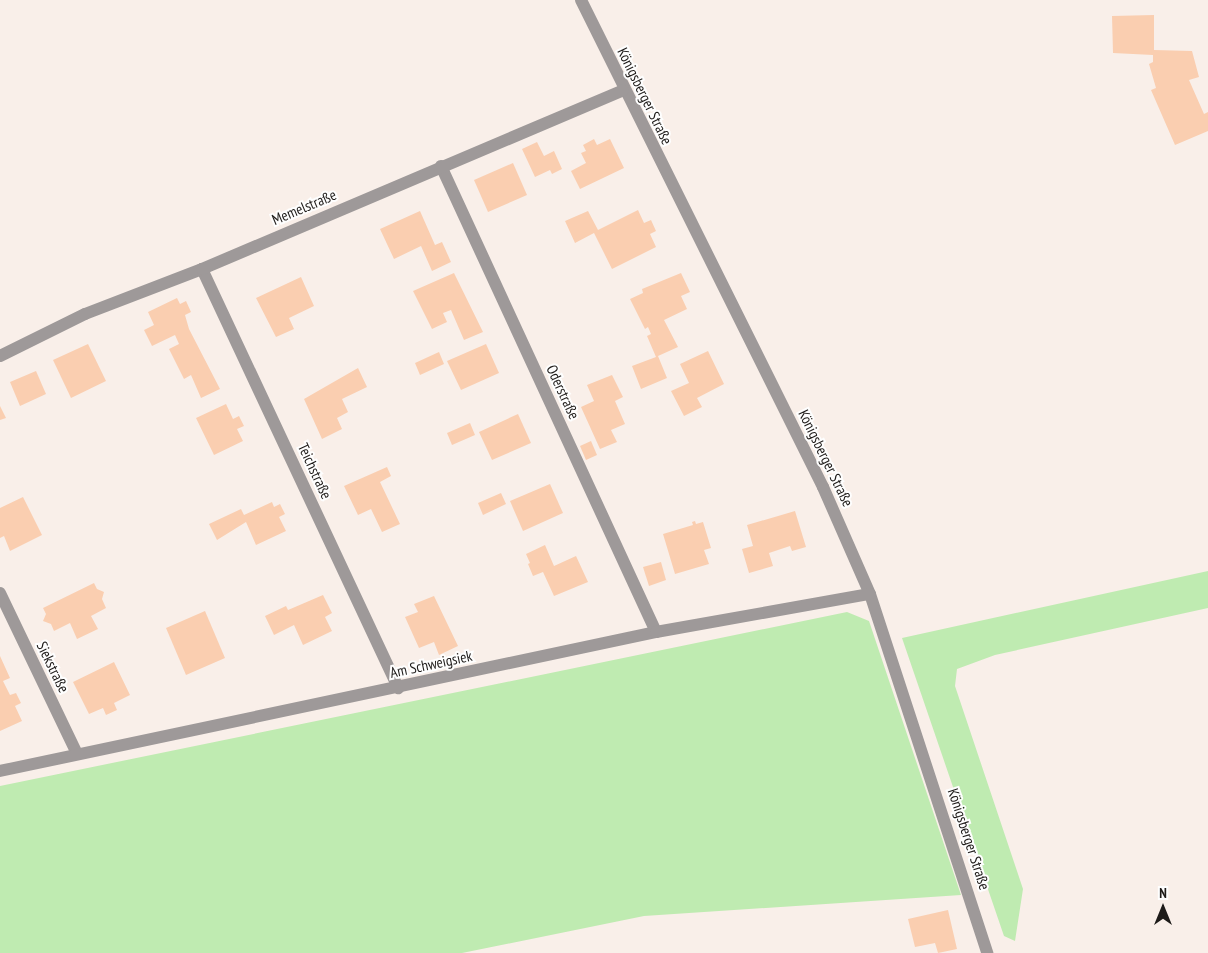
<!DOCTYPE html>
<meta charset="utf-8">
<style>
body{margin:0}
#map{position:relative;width:1208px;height:953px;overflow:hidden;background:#f9efe9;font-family:"PT Sans Narrow",sans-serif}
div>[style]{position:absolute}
.green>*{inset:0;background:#bfebb1}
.building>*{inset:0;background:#faceb0}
.minor>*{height:12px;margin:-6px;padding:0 6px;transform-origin:6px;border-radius:6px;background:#9e9999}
span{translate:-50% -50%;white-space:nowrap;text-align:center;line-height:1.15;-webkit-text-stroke:4px #fefefe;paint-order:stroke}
.street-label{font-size:15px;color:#1e1b19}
.north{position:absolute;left:1138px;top:883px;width:50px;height:50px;-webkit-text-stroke:4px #fefefe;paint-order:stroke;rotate:0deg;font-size:14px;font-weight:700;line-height:20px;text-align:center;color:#1e1b19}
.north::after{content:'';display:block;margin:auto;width:18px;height:22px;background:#1e1b19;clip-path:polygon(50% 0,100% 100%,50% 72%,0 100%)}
</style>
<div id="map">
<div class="green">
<i style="clip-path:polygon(1208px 571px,1208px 608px,995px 655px,957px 669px,955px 686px,1023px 889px,1015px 941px,1004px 936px,902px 638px)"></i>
<i style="clip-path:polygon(847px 612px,869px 621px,961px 895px,644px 916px,462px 953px,0 953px,0 786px)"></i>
</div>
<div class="building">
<i style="clip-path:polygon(1154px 15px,1154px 50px,1192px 51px,1199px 77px,1189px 80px,1204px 114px,1208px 112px,1208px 131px,1175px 145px,1151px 90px,1156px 88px,1149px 64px,1153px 62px,1153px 55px,1113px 53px,1112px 16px)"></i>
<i style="clip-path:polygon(594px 139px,597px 145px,610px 139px,624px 168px,580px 189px,571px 171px,586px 163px,581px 153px,586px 151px,583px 145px)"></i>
<i style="clip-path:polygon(537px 142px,544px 156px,554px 151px,562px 169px,552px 174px,550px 170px,535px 177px,522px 149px)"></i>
<i style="clip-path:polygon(513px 163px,527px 195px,488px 212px,474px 180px)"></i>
<i style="clip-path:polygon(638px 210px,644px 223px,651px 220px,656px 231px,650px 234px,656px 247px,612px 269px,594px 233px,575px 243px,565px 221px,588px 211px,598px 230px)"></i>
<i style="clip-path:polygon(420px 211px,435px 245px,442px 242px,451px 262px,432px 271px,421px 246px,394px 259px,380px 229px)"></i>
<i style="clip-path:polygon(454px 273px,483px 332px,464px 340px,451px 310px,443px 313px,447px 322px,432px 329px,413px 291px)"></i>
<i style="clip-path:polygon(681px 273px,690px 292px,681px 296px,687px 309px,664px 320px,678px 347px,658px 356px,667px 378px,641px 389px,632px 366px,656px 357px,647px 336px,651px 334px,648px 327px,645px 329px,630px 299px,643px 293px,642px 289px)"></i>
<i style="clip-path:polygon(301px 277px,314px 306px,289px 318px,294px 329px,276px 337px,256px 298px)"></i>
<i style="clip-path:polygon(177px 298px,180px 304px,186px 301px,191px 312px,185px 315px,189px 329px,220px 389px,201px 398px,191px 375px,184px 379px,169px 349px,179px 344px,175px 335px,152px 346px,144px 330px,154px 325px,148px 312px)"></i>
<i style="clip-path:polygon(88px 344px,106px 381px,71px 398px,53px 360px)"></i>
<i style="clip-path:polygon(486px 344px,499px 373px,461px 390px,447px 361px)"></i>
<i style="clip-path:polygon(708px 351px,724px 384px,697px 398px,702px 407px,684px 416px,671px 391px,689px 383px,680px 364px)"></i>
<i style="clip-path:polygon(439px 352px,444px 364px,420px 375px,415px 363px)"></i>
<i style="clip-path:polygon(358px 368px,367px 387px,342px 399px,348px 412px,337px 418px,342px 429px,322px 439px,304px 399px)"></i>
<i style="clip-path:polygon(36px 371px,46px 394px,20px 406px,10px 382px)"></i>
<i style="clip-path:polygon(612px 375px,623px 397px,615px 401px,625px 424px,611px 430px,617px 442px,600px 449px,581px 407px,594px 401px,587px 385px)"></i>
<i style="clip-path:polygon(226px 404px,233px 419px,239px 416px,244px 426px,237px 429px,243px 441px,214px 455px,196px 418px)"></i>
<i style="clip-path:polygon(0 406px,6px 418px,0 420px)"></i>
<i style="clip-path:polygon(518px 414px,531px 443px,492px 460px,479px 432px)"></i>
<i style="clip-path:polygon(470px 423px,475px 435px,452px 445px,447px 433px)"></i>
<i style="clip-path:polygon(591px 441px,597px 455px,586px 460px,580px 446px)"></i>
<i style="clip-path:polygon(387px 467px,391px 476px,380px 482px,400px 524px,382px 532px,371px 509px,358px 515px,344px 486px)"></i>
<i style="clip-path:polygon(550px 484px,563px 513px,523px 531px,510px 501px)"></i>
<i style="clip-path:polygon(501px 493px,506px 504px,483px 515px,478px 503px)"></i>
<i style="clip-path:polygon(23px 497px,42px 535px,10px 551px,4px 536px,0 538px,0 508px)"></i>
<i style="clip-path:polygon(272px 502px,274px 507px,280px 504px,285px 514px,279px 517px,286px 531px,256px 545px,246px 522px,217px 540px,209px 524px,241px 509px,244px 515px)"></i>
<i style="clip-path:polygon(795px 511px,806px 547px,792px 551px,790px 546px,769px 553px,773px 566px,749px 573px,742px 549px,753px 546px,747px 525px)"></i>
<i style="clip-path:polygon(695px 521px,696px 524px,703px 522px,711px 548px,704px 550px,709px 564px,675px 574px,663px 534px,693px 525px,692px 522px)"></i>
<i style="clip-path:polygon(545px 545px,554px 566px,576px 556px,588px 582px,554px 596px,543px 572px,533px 576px,528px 564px,530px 563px,526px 554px)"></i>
<i style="clip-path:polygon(661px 562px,666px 580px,649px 586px,643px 567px)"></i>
<i style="clip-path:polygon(94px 583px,97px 589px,104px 592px,102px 599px,106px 608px,91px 616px,98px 629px,77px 639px,70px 623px,54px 631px,51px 624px,43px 621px,46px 614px,43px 608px)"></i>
<i style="clip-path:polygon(323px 595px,332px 613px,325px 617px,332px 631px,303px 645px,294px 625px,274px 635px,265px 616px,286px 606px,288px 610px)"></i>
<i style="clip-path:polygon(434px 596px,458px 646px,439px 655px,434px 642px,419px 648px,405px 617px,418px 612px,414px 604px)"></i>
<i style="clip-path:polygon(205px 611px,225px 658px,186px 675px,166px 628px)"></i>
<i style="clip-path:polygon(0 656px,10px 678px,3px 681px,10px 695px,16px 693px,21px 703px,15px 706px,22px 721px,0 731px)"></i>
<i style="clip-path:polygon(114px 662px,130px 695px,114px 703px,117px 710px,106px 715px,103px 708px,89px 714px,73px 682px)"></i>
<i style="clip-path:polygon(948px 910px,957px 949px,938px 953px,935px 943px,915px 947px,908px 919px)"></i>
</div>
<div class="minor">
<i style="left:581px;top:0;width:544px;rotate:63.58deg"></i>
<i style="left:823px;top:487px;width:117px;rotate:66.3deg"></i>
<i style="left:870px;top:594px;width:378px;rotate:71.9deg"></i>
<i style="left:441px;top:166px;width:513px;rotate:65.23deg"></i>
<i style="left:202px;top:269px;width:463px;rotate:64.9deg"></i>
<i style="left:0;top:356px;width:95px;rotate:-26.3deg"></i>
<i style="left:85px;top:314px;width:125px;rotate:-21deg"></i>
<i style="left:202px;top:269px;width:457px;rotate:-23deg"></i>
<i style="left:0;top:593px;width:178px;rotate:64.4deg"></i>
<i style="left:0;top:771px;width:671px;rotate:-11.96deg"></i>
<i style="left:656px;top:632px;width:217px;rotate:-10.1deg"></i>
</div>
<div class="street-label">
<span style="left:645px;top:96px;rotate:64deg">Königsberger Straße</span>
<span style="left:304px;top:207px;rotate:-23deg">Memelstraße</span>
<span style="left:563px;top:392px;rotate:65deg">Oderstraße</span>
<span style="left:826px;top:458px;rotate:64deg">Königsberger Straße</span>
<span style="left:315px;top:471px;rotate:65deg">Teichstraße</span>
<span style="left:431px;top:664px;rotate:-12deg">Am Schweigsiek</span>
<span style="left:53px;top:667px;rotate:64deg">Siekstraße</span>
<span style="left:969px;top:839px;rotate:72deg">Königsberger Straße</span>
</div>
<div class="north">N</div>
</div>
